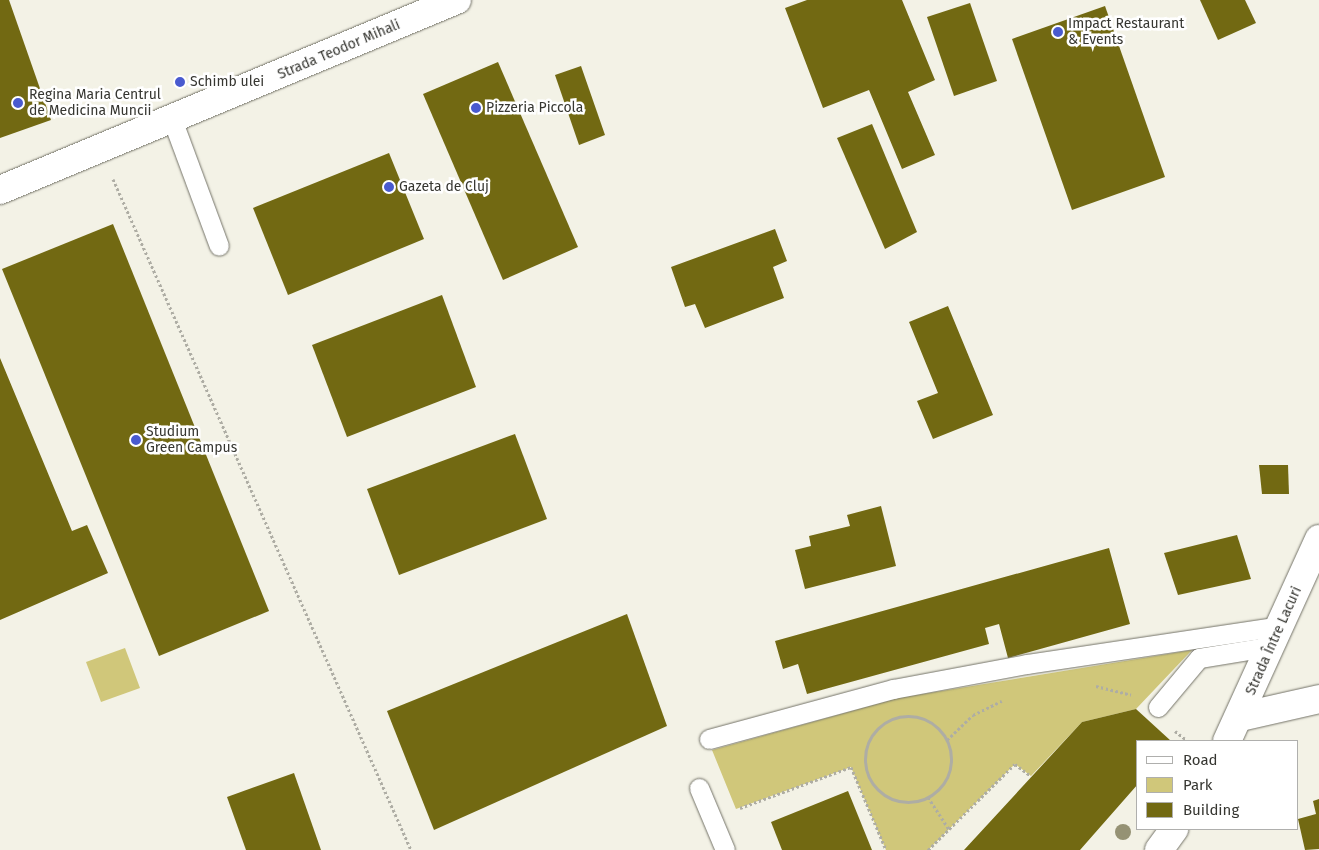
<!DOCTYPE html>
<meta charset="utf-8">
<style>
body{margin:0}
#map{position:relative;width:1319px;height:850px;overflow:hidden;background:#f3f2e6;font-family:"Fira Sans",sans-serif}
div>[style]{position:absolute}
.green>*{inset:0;background:#d0c77a}
.building>*{inset:0;background:#726912}
.path>*{height:3px;margin-top:-1.5px;transform-origin:0;background:repeating-linear-gradient(90deg,#aeada4 0 2.5px,transparent 0 5px)}
.path>.ring{margin:-1.5px;padding:0;box-sizing:content-box;background:none;border:3px solid #aeada4;border-radius:50%}
.roads{filter:drop-shadow(0 0 1px #747368) drop-shadow(0 0 1px #747368)}
.service>*{height:19px;margin:-9.5px;padding:0 9.5px;transform-origin:9.5px;border-radius:9.5px;background:#fff}
.minor>*{height:28px;margin:-14px;padding:0 14px;transform-origin:14px;border-radius:14px;background:#fff}
.tertiary>*{height:28px;margin:-14px;padding:0 14px;transform-origin:14px;border-radius:14px;background:#fff}
.secondary>*{height:28px;margin:-14px;padding:0 14px;transform-origin:14px;border-radius:14px;background:#fff}
.trees>*{width:16px;height:16px;margin:-8px;border-radius:50%;background:#959274}
.dots>*{width:14px;height:14px;translate:-50% -50%;box-sizing:border-box;border:2px solid #fff;border-radius:50%}
span{translate:-50% -50%;white-space:nowrap;text-align:center;line-height:1.15;-webkit-text-stroke:5px #fff;paint-order:stroke}
.poi-label{font-size:14px;color:#363631}
.left{translate:0 -50%;text-align:left}
.street-label{font-size:14px;color:#363631}
.legend{position:absolute;left:1136px;top:740px;width:162px;height:90px;box-sizing:border-box;background:#fff;border:1px solid #afafad;margin:0;padding:6px 9px;list-style:none;font-size:15px;color:#363631}
.legend li{display:flex;align-items:center;gap:10px;height:25px}
.legend b{width:25px;border:1px solid #afafad}
</style>
<div id="map">
<div class="green">
<i style="clip-path:polygon(125px 648px,140px 688px,101px 702px,86px 662px)"></i>
<i style="clip-path:polygon(1192px 650px,1136px 709px,1082px 722px,1031px 776px,1015px 764px,928px 850px,886px 850px,851px 767px,736px 809px,712px 750px,898px 698px)"></i>
</div>
<div class="building">
<i style="clip-path:polygon(0 0,9px 0,51px 120px,0 138px)"></i>
<i style="clip-path:polygon(807px 0,902px 0,935px 80px,908px 92px,935px 155px,902px 169px,869px 90px,823px 108px,785px 8px)"></i>
<i style="clip-path:polygon(1200px 0,1245px 0,1256px 23px,1218px 40px)"></i>
<i style="clip-path:polygon(970px 3px,997px 81px,954px 96px,927px 17px)"></i>
<i style="clip-path:polygon(1105px 6px,1165px 177px,1072px 210px,1012px 39px)"></i>
<i style="clip-path:polygon(498px 62px,578px 247px,503px 280px,423px 94px)"></i>
<i style="clip-path:polygon(581px 66px,605px 135px,579px 145px,555px 75px)"></i>
<i style="clip-path:polygon(872px 124px,917px 232px,885px 249px,837px 138px)"></i>
<i style="clip-path:polygon(389px 153px,424px 239px,288px 295px,253px 208px)"></i>
<i style="clip-path:polygon(113px 224px,269px 611px,159px 656px,2px 269px)"></i>
<i style="clip-path:polygon(775px 229px,787px 261px,773px 267px,784px 298px,705px 328px,695px 304px,685px 307px,671px 267px)"></i>
<i style="clip-path:polygon(442px 295px,476px 387px,347px 437px,312px 345px)"></i>
<i style="clip-path:polygon(948px 306px,993px 415px,933px 439px,917px 401px,938px 393px,909px 322px)"></i>
<i style="clip-path:polygon(0 358px,72px 531px,87px 525px,108px 573px,0 620px)"></i>
<i style="clip-path:polygon(515px 434px,547px 519px,399px 575px,367px 489px)"></i>
<i style="clip-path:polygon(1259px 465px,1288px 465px,1289px 494px,1262px 494px)"></i>
<i style="clip-path:polygon(881px 506px,896px 566px,805px 589px,795px 550px,811px 546px,809px 536px,850px 526px,847px 515px)"></i>
<i style="clip-path:polygon(1237px 535px,1251px 579px,1178px 595px,1164px 553px)"></i>
<i style="clip-path:polygon(1109px 548px,1130px 624px,1008px 658px,999px 624px,985px 628px,989px 644px,807px 694px,798px 664px,783px 669px,775px 641px)"></i>
<i style="clip-path:polygon(627px 614px,667px 726px,434px 830px,387px 711px)"></i>
<i style="clip-path:polygon(1136px 709px,1171px 741px,1138px 741px,1138px 784px,1080px 850px,964px 850px,1082px 722px)"></i>
<i style="clip-path:polygon(294px 773px,321px 850px,246px 850px,227px 797px)"></i>
<i style="clip-path:polygon(848px 791px,872px 850px,782px 850px,771px 822px)"></i>
<i style="clip-path:polygon(1319px 799px,1319px 849px,1305px 850px,1298px 819px,1316px 814px,1313px 801px)"></i>
</div>
<div class="path">
<i style="left:113px;top:179px;width:734px;rotate:66.05deg"></i>
<i style="left:1096px;top:686px;width:36px;rotate:14deg"></i>
<i class="ring" style="left:865px;top:716px;width:83px;height:83px"></i>
<i style="left:1175px;top:731px;width:16px;rotate:38deg"></i>
<i style="left:947px;top:740px;width:36px;rotate:-44deg"></i>
<i style="left:973px;top:715px;width:32px;rotate:-26deg"></i>
<i style="left:928px;top:797px;width:38px;rotate:57deg"></i>
<i style="left:740px;top:808px;width:118px;rotate:-20.3deg"></i>
<i style="left:851px;top:767px;width:90px;rotate:67.1deg"></i>
<i style="left:928px;top:850px;width:122px;rotate:-44.7deg"></i>
<i style="left:1015px;top:764px;width:20px;rotate:37deg"></i>
</div>
<div class="roads">
<div class="service">
<i style="left:172px;top:119px;width:135px;rotate:69.7deg"></i>
<i style="left:1158px;top:707px;width:64px;rotate:-50.1deg"></i>
<i style="left:1199px;top:658px;width:74px;rotate:-9.3deg"></i>
<i style="left:709px;top:739px;width:191px;rotate:-15.2deg"></i>
<i style="left:893px;top:689px;width:136px;rotate:-10.6deg"></i>
<i style="left:1027px;top:664px;width:258px;rotate:-8.5deg"></i>
<i style="left:699px;top:788px;width:67px;rotate:67.2deg"></i>
</div>
<div class="minor">
<i style="left:1240px;top:717px;width:81px;rotate:-12.8deg"></i>
</div>
<div class="tertiary">
<i style="left:1227px;top:741px;width:222px;rotate:-65.5deg"></i>
<i style="left:1159px;top:850px;width:26px;rotate:-54deg"></i>
</div>
<div class="secondary">
<i style="left:0;top:190px;width:495px;rotate:-22.6deg"></i>
</div>
</div>
<div class="trees">
<i style="left:1123px;top:832px"></i>
</div>
<div class="dots">
<i style="left:1058px;top:32px;background:#495acf"></i>
<i style="left:180px;top:82px;background:#495acf"></i>
<i style="left:18px;top:103px;background:#495acf"></i>
<i style="left:476px;top:108px;background:#495acf"></i>
<i style="left:389px;top:187px;background:#495acf"></i>
<i style="left:136px;top:440px;background:#495acf"></i>
</div>
<div class="poi-label">
<span class="left" style="left:1068px;top:32px">Impact Restaurant<br>&amp; Events</span>
<span class="left" style="left:190px;top:82px">Schimb ulei</span>
<span class="left" style="left:29px;top:103px">Regina Maria Centrul<br>de Medicina Muncii</span>
<span class="left" style="left:486px;top:108px">Pizzeria Piccola</span>
<span class="left" style="left:399px;top:187px">Gazeta de Cluj</span>
<span class="left" style="left:146px;top:440px">Studium<br>Green Campus</span>
</div>
<div class="street-label">
<span style="left:339px;top:50px;rotate:-23deg">Strada Teodor Mihali</span>
<span style="left:1274px;top:641px;rotate:-66deg">Strada Între Lacuri</span>
</div>
<ul class="legend">
<li><b style="height:6px;background:#fff"></b>Road</li>
<li><b style="height:14px;background:#d0c77a"></b>Park</li>
<li><b style="height:14px;background:#726912"></b>Building</li>
</ul>
</div>
